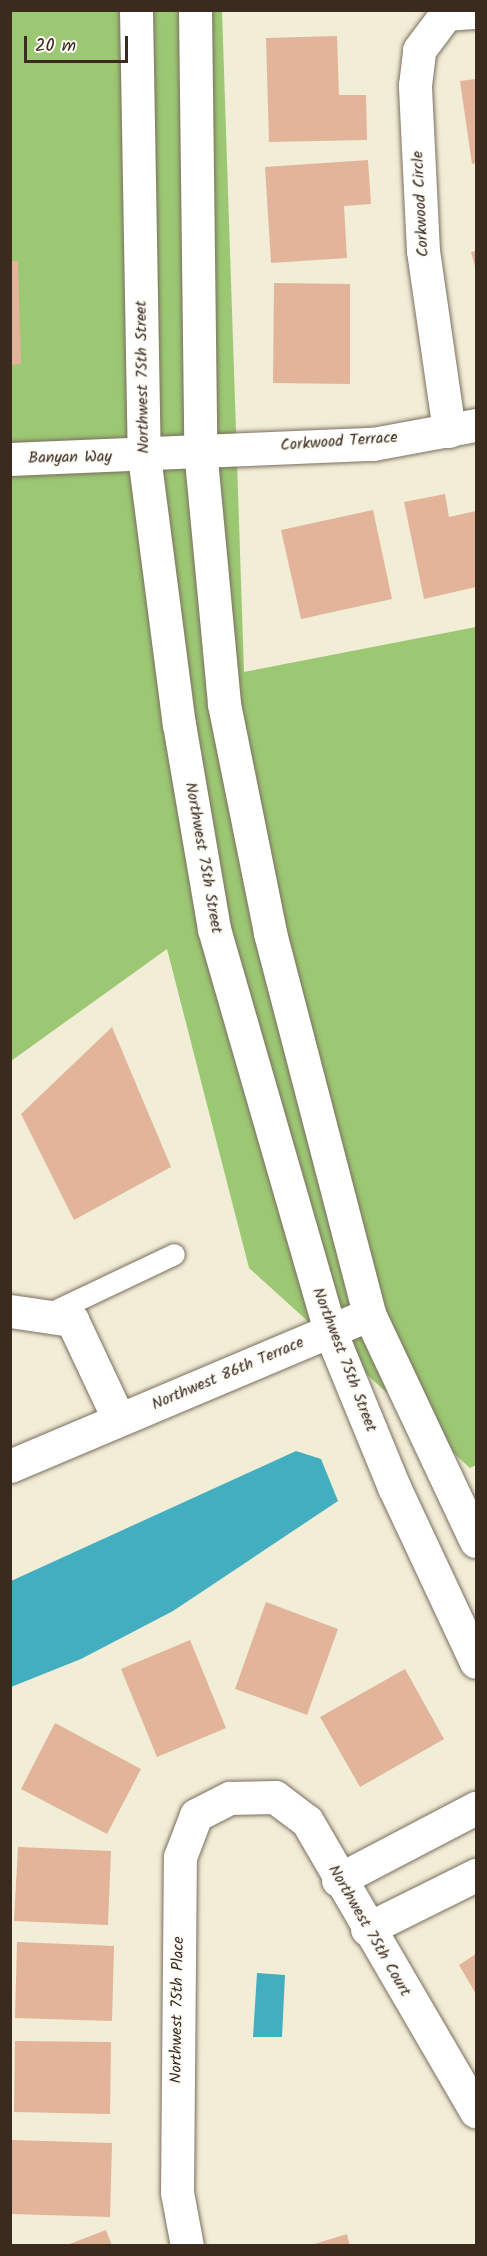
<!DOCTYPE html>
<style>
body{margin:0}
#map{position:relative;width:487px;height:2256px;overflow:hidden;background:#f2edd7;font-family:Kalam,sans-serif}
div>[style]{position:absolute}
.green>*{inset:0;background:#9cc773}
.water>*{inset:0;background:#42aec0}
.building>*{inset:0;background:#e2b49a}
.roads{filter:drop-shadow(0 0 2px #7b6e5f) drop-shadow(0 0 2px #7b6e5f)}
.service>*{height:21px;margin:-10.5px;padding:0 10.5px;transform-origin:10.5px;border-radius:10.5px;background:#fff}
.minor>*{height:33px;margin:-16.5px;padding:0 16.5px;transform-origin:16.5px;border-radius:16.5px;background:#fff}
.tertiary>*{height:33px;margin:-16.5px;padding:0 16.5px;transform-origin:16.5px;border-radius:16.5px;background:#fff}
span{translate:-50% -50%;white-space:nowrap;text-align:center;line-height:1.15;-webkit-text-stroke:4.5px #fdfcf7;paint-order:stroke}
.street-label{font-size:16px;color:#3b2a1e}
.frame{position:absolute;inset:0;border:12px solid #3b2a1e;pointer-events:none}
.scale{position:absolute;left:24px;top:36px;width:104px;height:27px;box-sizing:border-box;border:3px solid #3b2a1e;border-top:0;padding-left:8px;font-size:18px;line-height:21px;white-space:nowrap;color:#3b2a1e;-webkit-text-stroke:4px #fdfcf7;paint-order:stroke}
</style>
<div id="map">
<div class="green">
<i style="clip-path:polygon(11px 11px,222px 11px,244px 672px,476px 627px,476px 1465px,470px 1468px,249px 1268px,167px 949px,11px 1061px)"></i>
</div>
<div class="water">
<i style="clip-path:polygon(296px 1451px,321px 1459px,338px 1501px,173px 1611px,81px 1659px,11px 1687px,11px 1581px)"></i>
<i style="clip-path:polygon(257px 1973px,285px 1975px,282px 2037px,253px 2037px)"></i>
</div>
<div class="building">
<i style="clip-path:polygon(337px 36px,339px 95px,366px 95px,367px 140px,269px 142px,266px 38px)"></i>
<i style="clip-path:polygon(476px 79px,476px 163px,472px 164px,460px 81px)"></i>
<i style="clip-path:polygon(368px 160px,371px 204px,344px 206px,347px 258px,271px 263px,265px 167px)"></i>
<i style="clip-path:polygon(476px 251px,476px 270px,471px 252px)"></i>
<i style="clip-path:polygon(10px 261px,18px 261px,21px 364px,10px 365px)"></i>
<i style="clip-path:polygon(274px 283px,350px 284px,350px 384px,273px 383px)"></i>
<i style="clip-path:polygon(445px 494px,449px 517px,476px 511px,476px 587px,424px 599px,404px 502px)"></i>
<i style="clip-path:polygon(373px 510px,392px 599px,301px 619px,281px 530px)"></i>
<i style="clip-path:polygon(112px 1027px,171px 1167px,74px 1220px,21px 1114px)"></i>
<i style="clip-path:polygon(266px 1602px,338px 1629px,307px 1715px,235px 1689px)"></i>
<i style="clip-path:polygon(190px 1640px,226px 1728px,157px 1757px,121px 1669px)"></i>
<i style="clip-path:polygon(405px 1669px,444px 1739px,360px 1787px,320px 1717px)"></i>
<i style="clip-path:polygon(55px 1723px,141px 1769px,107px 1834px,21px 1789px)"></i>
<i style="clip-path:polygon(18px 1847px,111px 1851px,108px 1925px,14px 1921px)"></i>
<i style="clip-path:polygon(17px 1942px,114px 1946px,112px 2021px,15px 2018px)"></i>
<i style="clip-path:polygon(476px 1954px,476px 1994px,459px 1965px)"></i>
<i style="clip-path:polygon(15px 2041px,111px 2042px,110px 2114px,14px 2112px)"></i>
<i style="clip-path:polygon(12px 2140px,112px 2143px,110px 2217px,11px 2214px)"></i>
<i style="clip-path:polygon(106px 2230px,112px 2246px,67px 2246px,67px 2245px)"></i>
<i style="clip-path:polygon(347px 2234px,350px 2246px,311px 2246px,311px 2245px)"></i>
</div>
<div class="roads">
<div class="service">
<i style="left:50px;top:1313px;width:137px;rotate:-25.4deg"></i>
</div>
<div class="minor">
<i style="left:449px;top:431px;width:182px;rotate:-98.2deg"></i>
<i style="left:423px;top:251px;width:166px;rotate:-92.8deg"></i>
<i style="left:415px;top:85px;width:35px;rotate:-83deg"></i>
<i style="left:419px;top:50px;width:45px;rotate:-53.1deg"></i>
<i style="left:446px;top:14px;width:30px;rotate:-4deg"></i>
<i style="left:10px;top:459px;width:363px;rotate:-2.4deg"></i>
<i style="left:373px;top:444px;width:105px;rotate:-10.5deg"></i>
<i style="left:10px;top:1311px;width:63px;rotate:8.3deg"></i>
<i style="left:72px;top:1320px;width:110px;rotate:64.8deg"></i>
<i style="left:10px;top:1466px;width:390px;rotate:-22.9deg"></i>
<i style="left:338px;top:1880px;width:156px;rotate:-27.6deg"></i>
<i style="left:367px;top:1929px;width:122px;rotate:-26.4deg"></i>
<i style="left:187px;top:2246px;width:55px;rotate:-100.5deg"></i>
<i style="left:177px;top:2192px;width:335px;rotate:-89.5deg"></i>
<i style="left:180px;top:1857px;width:45px;rotate:-69.1deg"></i>
<i style="left:196px;top:1815px;width:38px;rotate:-27deg"></i>
<i style="left:230px;top:1798px;width:45px;rotate:-1.3deg"></i>
<i style="left:275px;top:1797px;width:40px;rotate:37deg"></i>
<i style="left:307px;top:1821px;width:336px;rotate:59.8deg"></i>
</div>
<div class="tertiary">
<i style="left:136px;top:10px;width:446px;rotate:89deg"></i>
<i style="left:144px;top:456px;width:270px;rotate:82.6deg"></i>
<i style="left:179px;top:724px;width:208px;rotate:80.3deg"></i>
<i style="left:214px;top:929px;width:418px;rotate:73.9deg"></i>
<i style="left:330px;top:1331px;width:169px;rotate:67.7deg"></i>
<i style="left:394px;top:1487px;width:193px;rotate:64.9deg"></i>
<i style="left:195px;top:10px;width:439px;rotate:89.3deg"></i>
<i style="left:200px;top:449px;width:256px;rotate:84.6deg"></i>
<i style="left:224px;top:704px;width:234px;rotate:78.6deg"></i>
<i style="left:270px;top:933px;width:394px;rotate:75.4deg"></i>
<i style="left:369px;top:1314px;width:251px;rotate:64.8deg"></i>
</div>
</div>
<div class="street-label">
<span style="left:421px;top:204px;rotate:-93deg">Corkwood Circle</span>
<span style="left:143px;top:377px;rotate:-91deg">Northwest 75th Street</span>
<span style="left:339px;top:442px;rotate:-4deg">Corkwood Terrace</span>
<span style="left:70px;top:458px;rotate:-1deg">Banyan Way</span>
<span style="left:203px;top:858px;rotate:80deg">Northwest 75th Street</span>
<span style="left:344px;top:1360px;rotate:69deg">Northwest 75th Street</span>
<span style="left:228px;top:1374px;rotate:-23deg">Northwest 86th Terrace</span>
<span style="left:369px;top:1931px;rotate:60deg">Northwest 75th Court</span>
<span style="left:178px;top:2010px;rotate:-89deg">Northwest 75th Place</span>
</div>
<div class="frame"></div>
<div class="scale">20 m</div>
</div>
